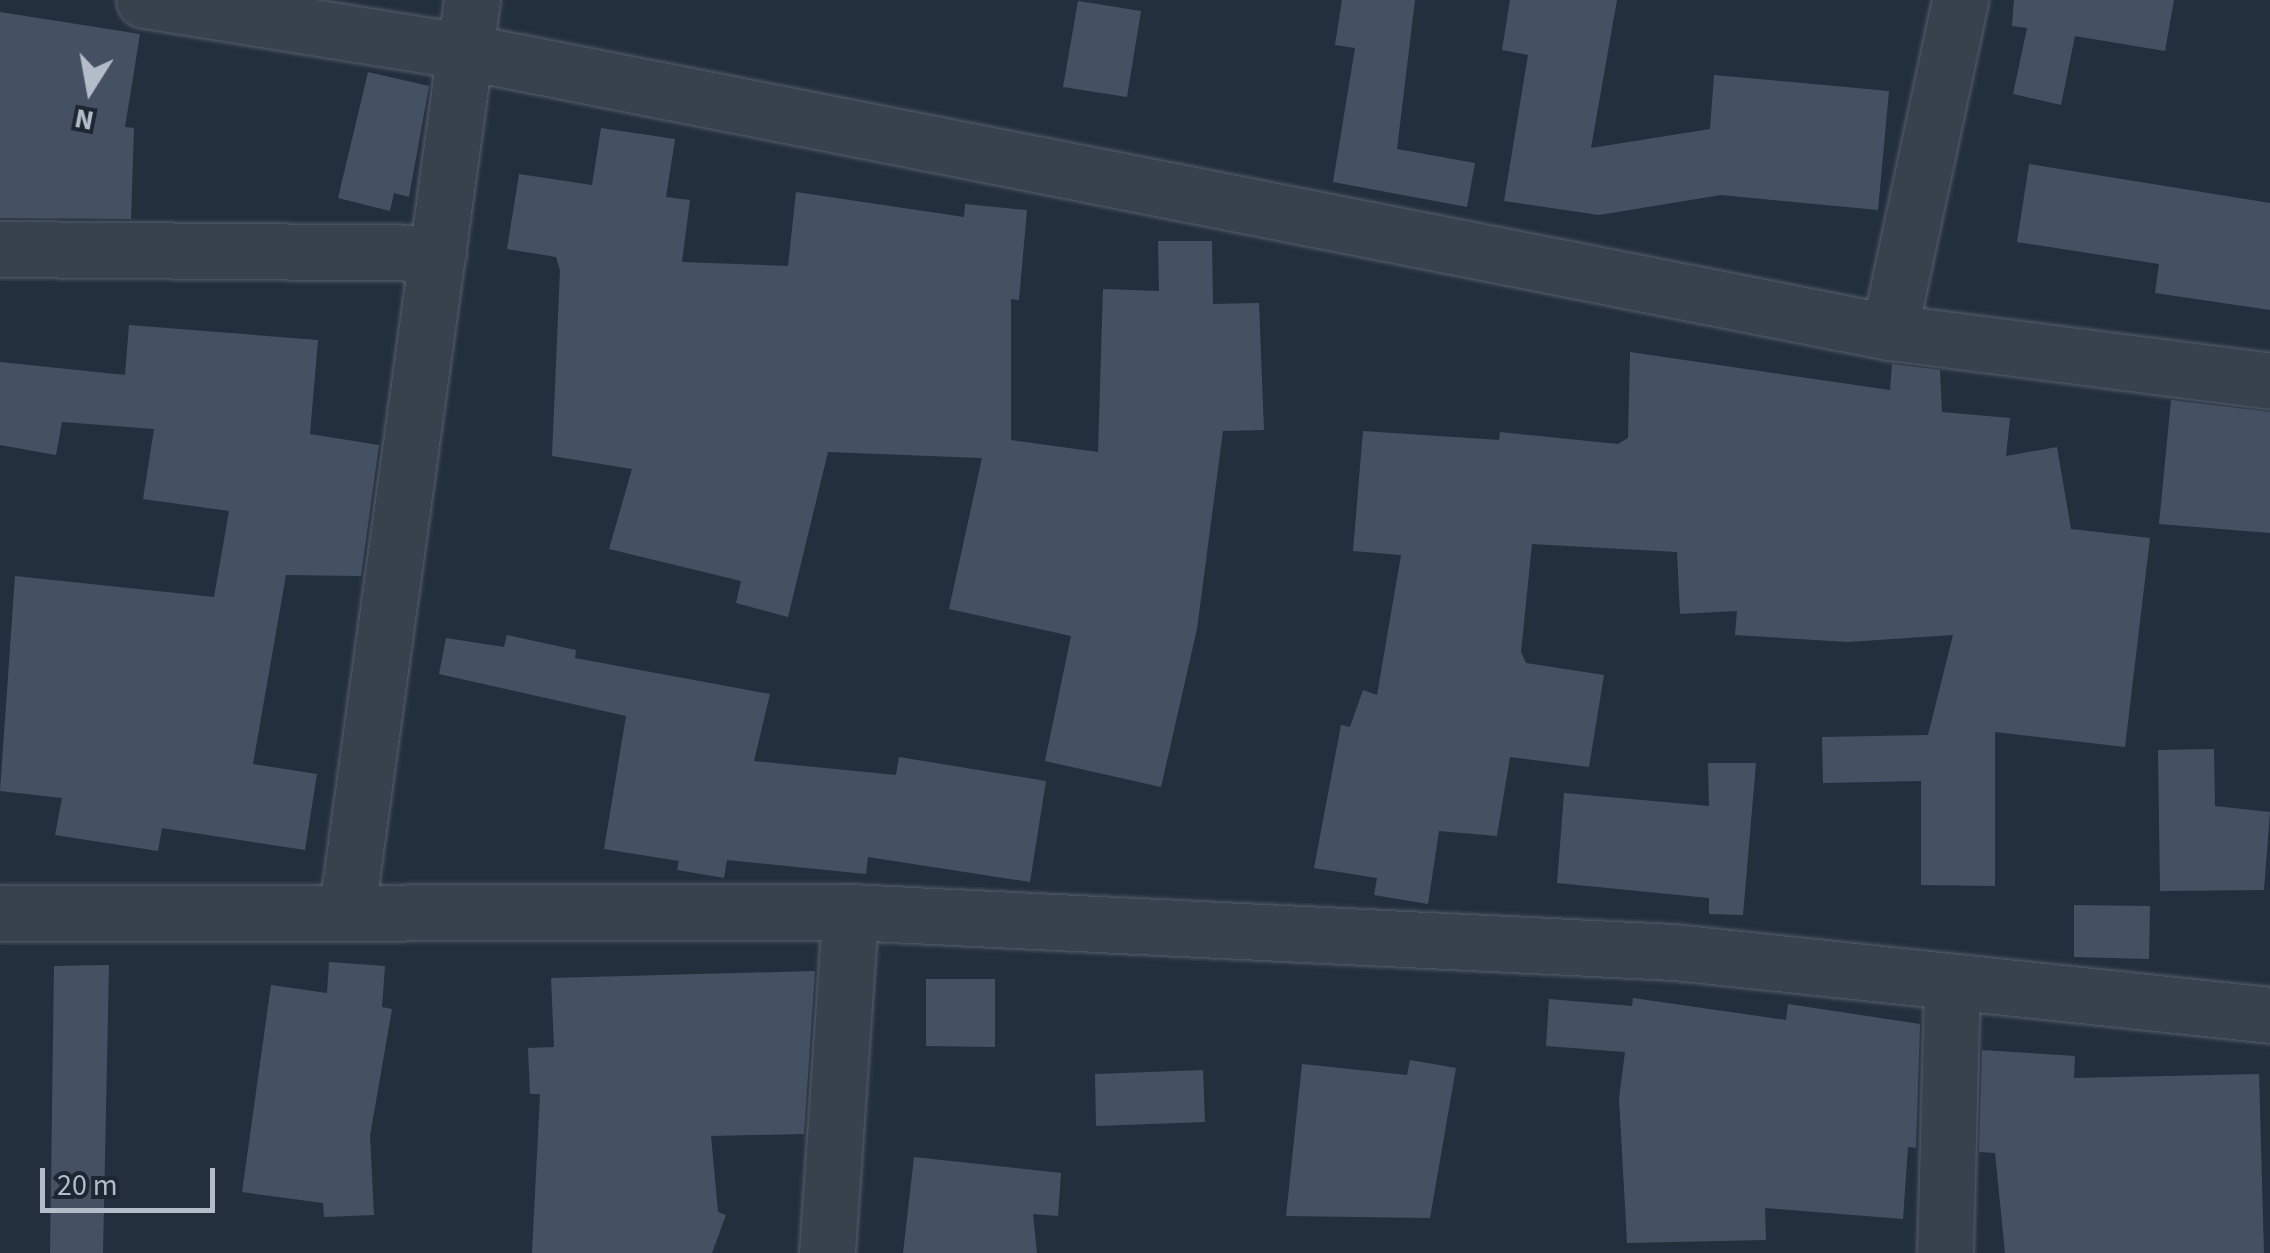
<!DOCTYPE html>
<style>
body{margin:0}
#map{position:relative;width:2270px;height:1253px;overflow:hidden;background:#242f3e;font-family:"Source Sans 3",sans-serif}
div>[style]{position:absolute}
.building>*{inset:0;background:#455162}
.roads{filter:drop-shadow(0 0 2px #565f6c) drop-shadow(0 0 2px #565f6c)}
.minor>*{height:55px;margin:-27.5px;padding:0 27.5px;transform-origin:27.5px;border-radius:27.5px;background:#38414e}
span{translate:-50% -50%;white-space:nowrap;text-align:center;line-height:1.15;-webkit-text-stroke:8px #1d2633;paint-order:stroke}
.north{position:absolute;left:40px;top:40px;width:100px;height:100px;-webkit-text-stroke:8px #1d2633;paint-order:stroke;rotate:191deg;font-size:28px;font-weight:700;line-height:40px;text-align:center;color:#b4bcc9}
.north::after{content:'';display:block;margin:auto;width:35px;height:45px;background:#b4bcc9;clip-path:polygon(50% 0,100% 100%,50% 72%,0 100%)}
.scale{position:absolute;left:40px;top:1168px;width:175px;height:45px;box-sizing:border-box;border:5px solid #b4bcc9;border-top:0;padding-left:12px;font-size:30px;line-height:35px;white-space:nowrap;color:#b4bcc9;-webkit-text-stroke:8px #1d2633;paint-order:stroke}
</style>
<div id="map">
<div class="building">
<i style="clip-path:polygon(1342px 0,1415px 0,1397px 149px,1475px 163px,1467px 207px,1333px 182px,1355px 48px,1335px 45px)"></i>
<i style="clip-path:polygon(1510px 0,1617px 0,1591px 148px,1710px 129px,1714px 75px,1889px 91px,1878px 210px,1721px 195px,1599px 215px,1504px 201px,1528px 55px,1502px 50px)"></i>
<i style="clip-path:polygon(2014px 0,2174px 0,2165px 51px,2075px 36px,2061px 105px,2013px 94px,2027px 28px,2012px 26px)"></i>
<i style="clip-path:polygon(1078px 1px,1141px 11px,1127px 97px,1063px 87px)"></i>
<i style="clip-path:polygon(0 12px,140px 34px,125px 127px,134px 128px,131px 219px,0 218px)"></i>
<i style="clip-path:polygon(368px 72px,429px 86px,409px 197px,394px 193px,390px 211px,338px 198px)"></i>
<i style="clip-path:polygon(601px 128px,675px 139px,666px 197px,690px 200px,682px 262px,788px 266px,796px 192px,964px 217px,965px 204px,1027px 210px,1019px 300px,1011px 299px,1011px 440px,1098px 452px,1103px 289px,1159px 291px,1158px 241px,1212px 241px,1213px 304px,1259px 303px,1264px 430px,1223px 431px,1197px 629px,1161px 787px,1045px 761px,1071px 636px,949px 609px,982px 458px,828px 452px,788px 617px,736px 603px,741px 581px,609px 549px,632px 469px,552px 456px,560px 270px,556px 257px,507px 249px,519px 174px,592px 185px)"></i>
<i style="clip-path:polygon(2029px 164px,2270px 203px,2270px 310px,2155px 293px,2159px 264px,2017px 242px)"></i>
<i style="clip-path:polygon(129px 325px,318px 340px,310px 434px,379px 445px,361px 576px,286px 575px,253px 764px,317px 774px,305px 850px,162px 828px,158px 851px,55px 835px,62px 798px,0 791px,15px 576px,214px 597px,229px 511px,143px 499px,154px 429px,62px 422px,56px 455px,0 445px,0 362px,125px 375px)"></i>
<i style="clip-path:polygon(1630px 352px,1890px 390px,1892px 364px,1940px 370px,1942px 412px,2010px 418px,2006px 456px,2057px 447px,2071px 529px,2150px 538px,2125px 747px,1995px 732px,1995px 886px,1921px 885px,1921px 781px,1823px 783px,1822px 737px,1928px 735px,1953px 635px,1848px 642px,1735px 635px,1737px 611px,1680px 614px,1677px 552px,1532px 544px,1521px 652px,1526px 663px,1604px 675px,1589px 767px,1510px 757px,1497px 836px,1439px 831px,1428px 904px,1374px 895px,1377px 878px,1314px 868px,1341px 725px,1350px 727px,1363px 690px,1377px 695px,1401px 555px,1353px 551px,1363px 431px,1499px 440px,1500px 432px,1618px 444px,1628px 438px)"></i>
<i style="clip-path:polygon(2171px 400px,2270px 412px,2270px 533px,2159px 524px)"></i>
<i style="clip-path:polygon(507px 635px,576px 650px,575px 658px,770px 694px,754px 761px,896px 775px,899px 757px,1046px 781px,1030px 882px,868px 857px,866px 874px,727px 860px,724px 878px,677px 870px,679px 861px,604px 849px,626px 716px,439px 674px,446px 638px,504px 647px)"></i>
<i style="clip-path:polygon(2214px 749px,2215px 806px,2270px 812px,2264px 890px,2160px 891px,2158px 750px)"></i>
<i style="clip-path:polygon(1708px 763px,1756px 763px,1743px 915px,1709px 914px,1709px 898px,1557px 883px,1564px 793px,1709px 806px)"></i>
<i style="clip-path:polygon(2074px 905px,2150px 906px,2149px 959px,2074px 957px)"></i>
<i style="clip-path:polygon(329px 962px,385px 966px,382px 1007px,392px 1009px,370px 1136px,374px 1215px,324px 1217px,323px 1203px,242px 1192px,271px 985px,327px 993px)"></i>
<i style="clip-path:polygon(109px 965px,103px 1253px,50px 1253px,54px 966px)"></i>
<i style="clip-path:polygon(815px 971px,804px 1134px,711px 1136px,718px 1212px,726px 1215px,712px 1253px,532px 1253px,540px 1094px,530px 1094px,528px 1048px,554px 1047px,551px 978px)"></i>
<i style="clip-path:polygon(926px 979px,995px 979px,995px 1047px,926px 1046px)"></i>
<i style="clip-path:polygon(1633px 998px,1786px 1020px,1788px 1004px,1920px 1024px,1916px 1148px,1908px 1147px,1903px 1219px,1765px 1208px,1766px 1240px,1627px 1243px,1619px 1098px,1625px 1052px,1546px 1046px,1549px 999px,1632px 1006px)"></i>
<i style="clip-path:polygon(1982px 1050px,2075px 1056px,2074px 1078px,2259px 1074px,2264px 1253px,2005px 1253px,1995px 1153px,1979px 1152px)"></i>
<i style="clip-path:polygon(1410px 1060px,1456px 1068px,1430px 1218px,1286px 1216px,1302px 1064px,1407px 1075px)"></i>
<i style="clip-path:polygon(1203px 1070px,1205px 1122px,1096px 1126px,1095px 1074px)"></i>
<i style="clip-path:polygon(914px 1157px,1061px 1173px,1058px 1216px,1033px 1214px,1037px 1253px,903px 1253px)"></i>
</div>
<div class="roads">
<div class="minor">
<i style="left:144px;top:0;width:327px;rotate:9.1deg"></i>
<i style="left:467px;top:52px;width:1449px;rotate:11.14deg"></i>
<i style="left:1889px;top:332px;width:384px;rotate:7.3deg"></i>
<i style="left:0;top:249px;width:438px;rotate:0.5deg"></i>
<i style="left:1889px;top:332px;width:340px;rotate:-77.9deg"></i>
<i style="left:347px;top:909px;width:918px;rotate:-82.17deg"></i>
<i style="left:0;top:913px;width:850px;rotate:-0.07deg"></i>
<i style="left:850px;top:912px;width:825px;rotate:2.78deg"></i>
<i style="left:1674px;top:952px;width:599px;rotate:6.03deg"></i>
<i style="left:827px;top:1253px;width:342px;rotate:-86.1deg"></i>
<i style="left:1945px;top:1253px;width:270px;rotate:-88.5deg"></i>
</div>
</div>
<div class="north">N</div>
<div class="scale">20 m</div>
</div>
